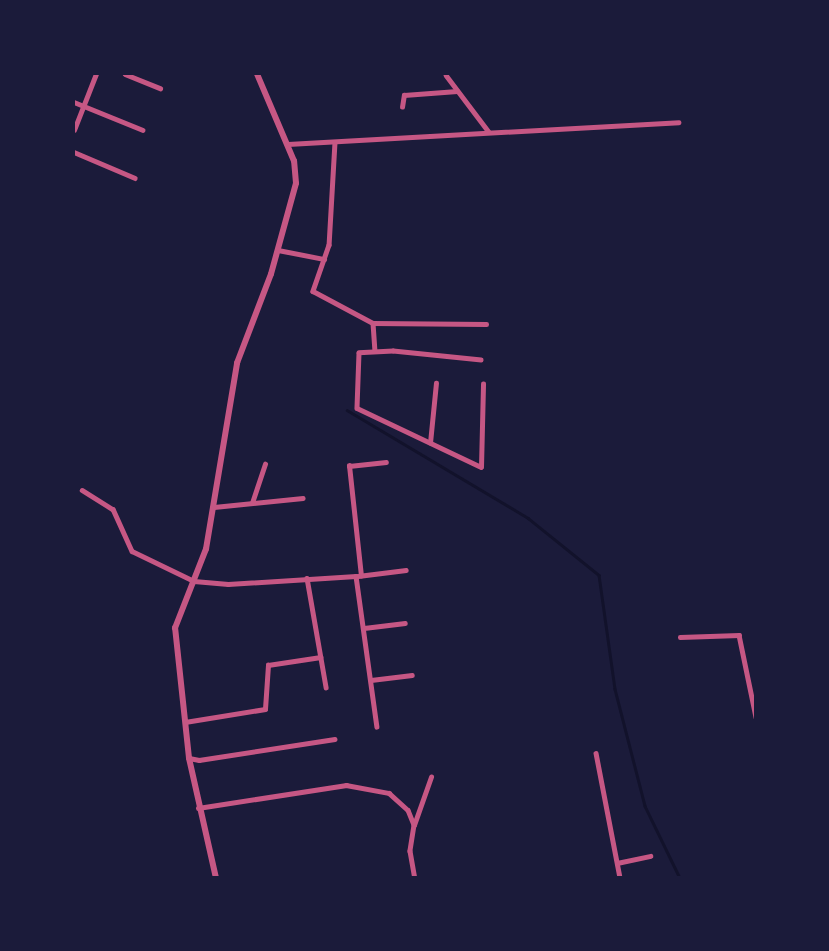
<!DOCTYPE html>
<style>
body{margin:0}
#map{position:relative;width:829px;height:951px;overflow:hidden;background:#1b1b3a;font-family:Karla,sans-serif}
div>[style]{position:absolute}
.stream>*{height:2.5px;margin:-1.25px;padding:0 1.25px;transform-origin:1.25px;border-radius:1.25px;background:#12122b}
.minor>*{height:4.5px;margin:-2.25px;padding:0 2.25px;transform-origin:2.25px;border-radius:2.25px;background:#c65784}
.tertiary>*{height:6px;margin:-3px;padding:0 3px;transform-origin:3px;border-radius:3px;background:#c65784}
span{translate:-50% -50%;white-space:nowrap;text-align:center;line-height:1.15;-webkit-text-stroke:5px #1b1b3a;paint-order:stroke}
.frame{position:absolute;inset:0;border:75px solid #1b1b3a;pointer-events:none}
</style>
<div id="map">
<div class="stream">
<i style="left:347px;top:410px;width:211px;rotate:30.8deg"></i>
<i style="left:528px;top:518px;width:91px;rotate:38.8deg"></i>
<i style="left:599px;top:575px;width:115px;rotate:82deg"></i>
<i style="left:615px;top:689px;width:121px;rotate:75.6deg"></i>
<i style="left:645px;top:806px;width:80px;rotate:64.1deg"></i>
</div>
<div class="minor">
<i style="left:125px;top:74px;width:38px;rotate:22deg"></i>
<i style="left:446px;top:75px;width:71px;rotate:53deg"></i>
<i style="left:74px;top:102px;width:74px;rotate:22.1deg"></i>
<i style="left:402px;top:107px;width:12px;rotate:-81deg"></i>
<i style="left:404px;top:95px;width:53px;rotate:-4.3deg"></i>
<i style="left:74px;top:130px;width:60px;rotate:-68.6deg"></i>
<i style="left:335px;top:142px;width:103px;rotate:93.3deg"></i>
<i style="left:329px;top:245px;width:49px;rotate:109.2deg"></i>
<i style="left:313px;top:291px;width:68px;rotate:28.1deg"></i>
<i style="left:373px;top:323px;width:27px;rotate:86deg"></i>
<i style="left:288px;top:144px;width:391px;rotate:-3.2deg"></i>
<i style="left:74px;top:152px;width:66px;rotate:23.1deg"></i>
<i style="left:278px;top:250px;width:47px;rotate:11.1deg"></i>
<i style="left:373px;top:323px;width:113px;rotate:0.5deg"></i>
<i style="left:481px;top:360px;width:88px;rotate:-174.2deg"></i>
<i style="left:393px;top:351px;width:34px;rotate:177deg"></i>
<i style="left:359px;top:353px;width:55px;rotate:92.1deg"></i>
<i style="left:357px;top:408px;width:137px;rotate:25.4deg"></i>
<i style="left:481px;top:467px;width:83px;rotate:-88.6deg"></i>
<i style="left:430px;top:443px;width:60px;rotate:-84.3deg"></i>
<i style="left:82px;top:490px;width:36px;rotate:32deg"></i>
<i style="left:113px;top:509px;width:46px;rotate:65.7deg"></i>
<i style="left:132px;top:551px;width:69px;rotate:25.8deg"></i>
<i style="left:194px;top:581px;width:34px;rotate:5deg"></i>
<i style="left:228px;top:584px;width:128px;rotate:-3.6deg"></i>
<i style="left:356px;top:576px;width:152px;rotate:82.1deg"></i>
<i style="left:252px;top:503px;width:41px;rotate:-71.6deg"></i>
<i style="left:214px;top:507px;width:89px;rotate:-5.8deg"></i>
<i style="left:358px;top:576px;width:48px;rotate:-7.1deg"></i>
<i style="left:361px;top:576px;width:111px;rotate:-96.2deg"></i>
<i style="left:349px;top:466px;width:37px;rotate:-6deg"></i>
<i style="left:307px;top:578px;width:111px;rotate:80.1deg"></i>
<i style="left:364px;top:628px;width:41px;rotate:-7deg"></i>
<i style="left:680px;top:637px;width:59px;rotate:-1.9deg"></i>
<i style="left:739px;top:635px;width:84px;rotate:78.3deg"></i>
<i style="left:371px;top:680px;width:41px;rotate:-7deg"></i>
<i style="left:185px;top:722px;width:81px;rotate:-9.2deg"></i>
<i style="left:265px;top:709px;width:44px;rotate:-86.1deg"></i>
<i style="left:268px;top:665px;width:53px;rotate:-8.7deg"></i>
<i style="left:596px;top:753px;width:127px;rotate:79.1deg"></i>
<i style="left:189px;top:758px;width:10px;rotate:11deg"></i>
<i style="left:199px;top:760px;width:137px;rotate:-8.8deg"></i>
<i style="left:198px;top:808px;width:150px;rotate:-8.8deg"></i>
<i style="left:346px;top:785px;width:44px;rotate:10.5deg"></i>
<i style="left:389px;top:793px;width:25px;rotate:42deg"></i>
<i style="left:408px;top:810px;width:16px;rotate:68deg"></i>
<i style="left:414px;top:825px;width:26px;rotate:99deg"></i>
<i style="left:410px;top:851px;width:27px;rotate:80deg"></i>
<i style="left:414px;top:825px;width:51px;rotate:-70.5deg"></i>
<i style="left:617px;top:863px;width:34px;rotate:-12deg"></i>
</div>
<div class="tertiary">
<i style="left:216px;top:878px;width:123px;rotate:-102.7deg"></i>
<i style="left:189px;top:758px;width:131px;rotate:-96.1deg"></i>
<i style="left:175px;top:628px;width:85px;rotate:-68.6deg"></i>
<i style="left:206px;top:549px;width:189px;rotate:-80.5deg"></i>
<i style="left:237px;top:363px;width:95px;rotate:-69.1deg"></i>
<i style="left:271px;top:274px;width:94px;rotate:-74.6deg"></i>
<i style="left:296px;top:183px;width:22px;rotate:-95deg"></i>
<i style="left:294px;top:161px;width:95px;rotate:-113deg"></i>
</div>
<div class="frame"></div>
</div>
